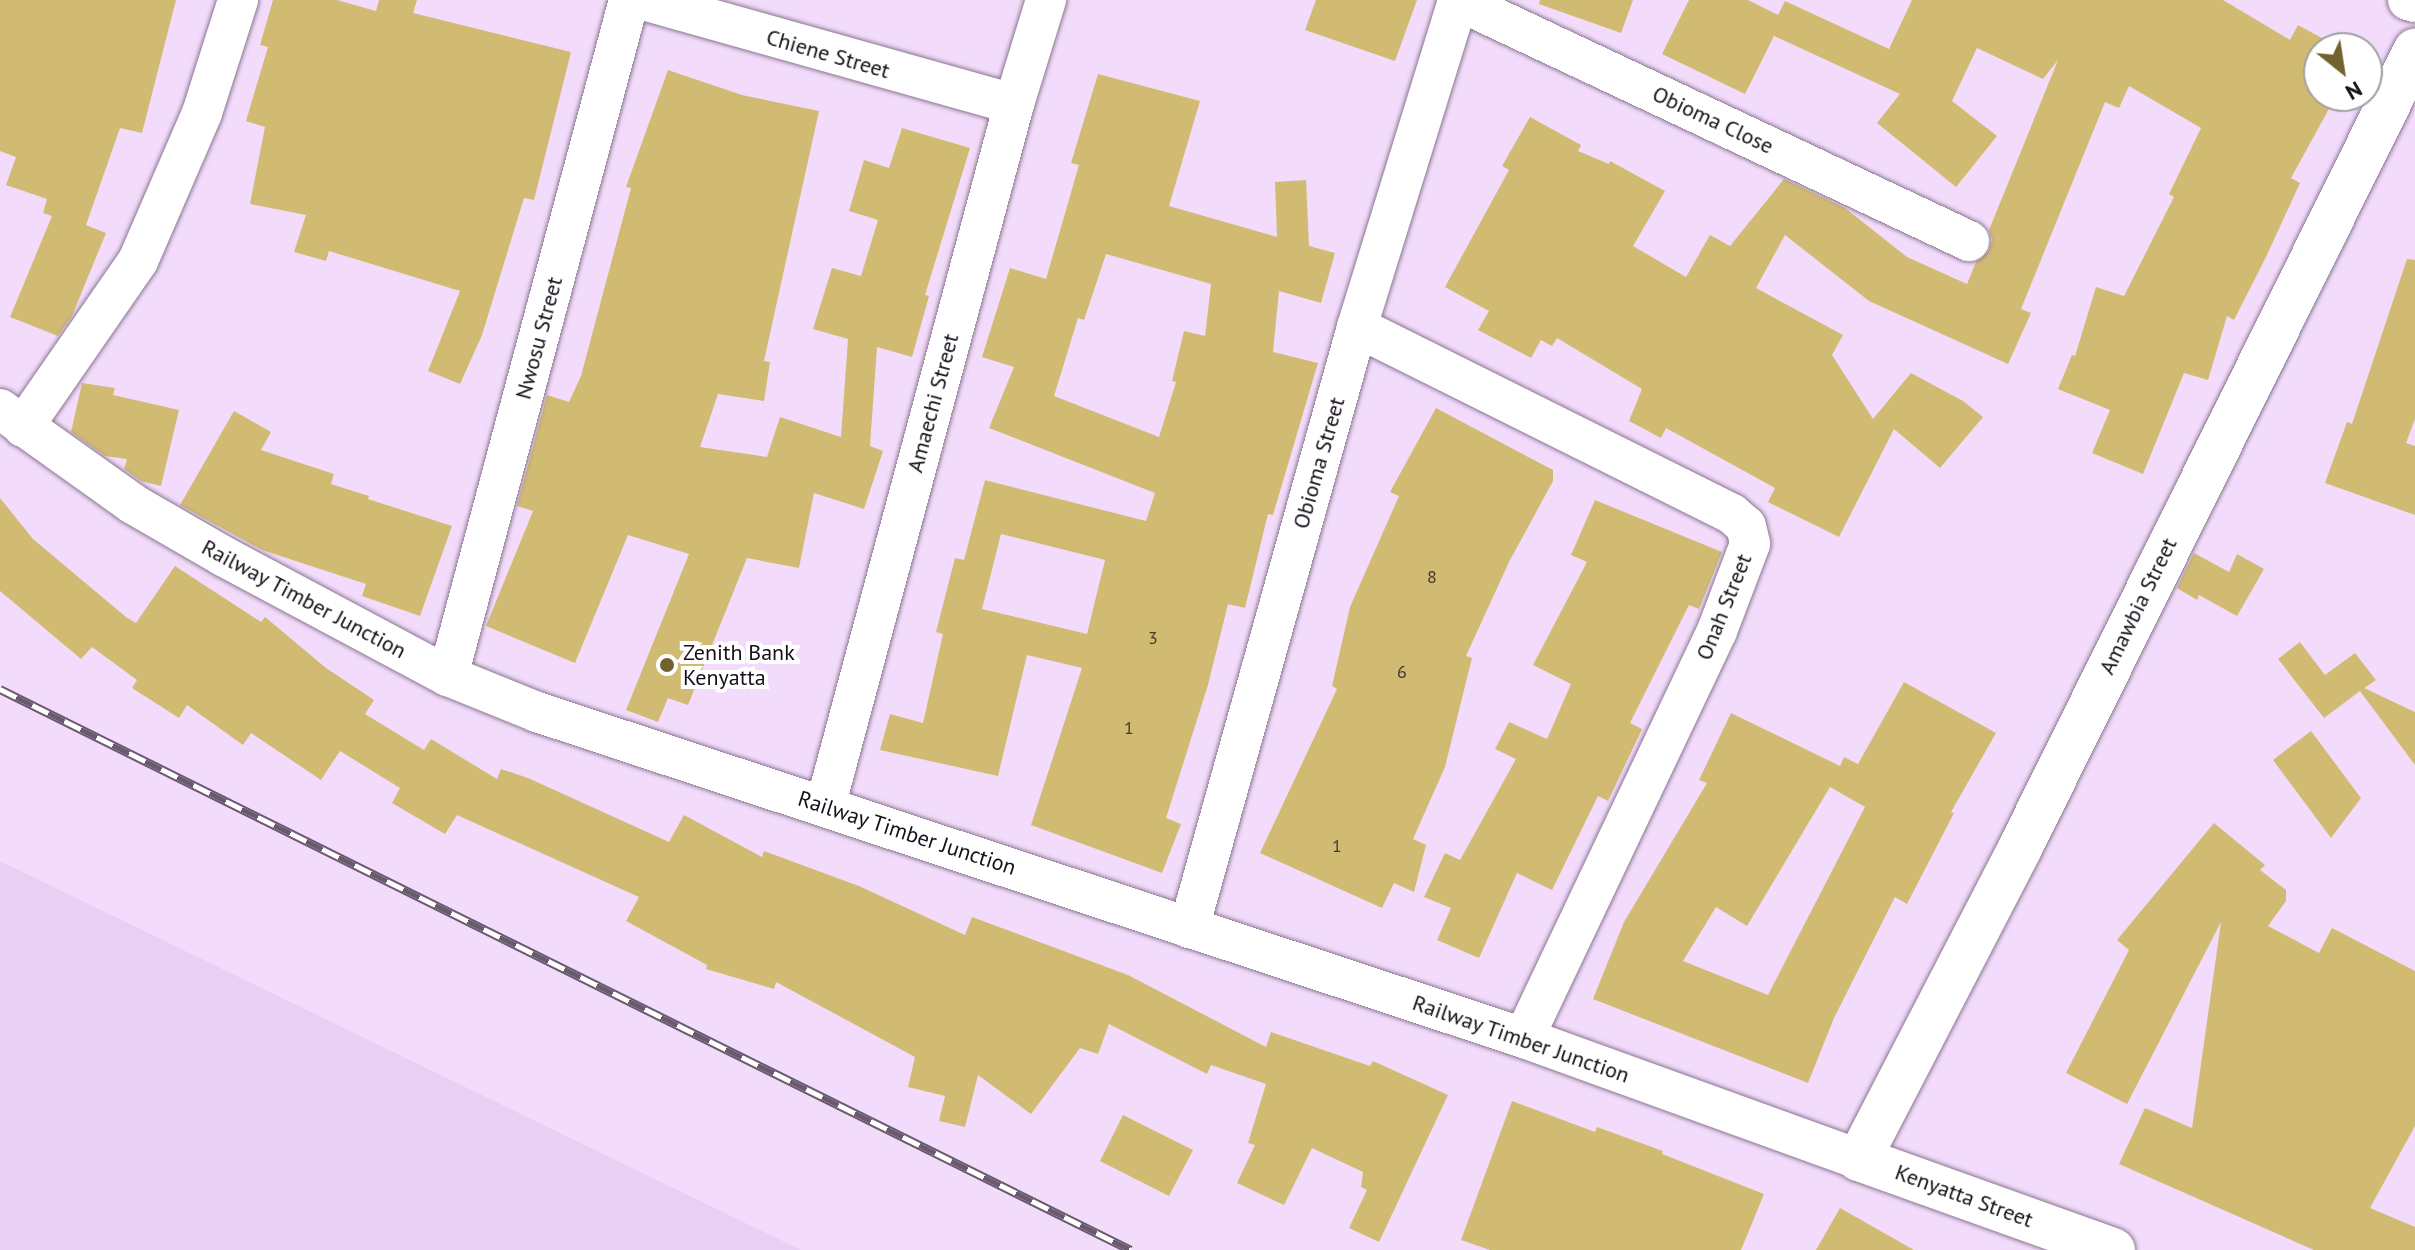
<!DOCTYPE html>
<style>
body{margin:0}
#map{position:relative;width:2415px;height:1250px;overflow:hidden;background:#f3dcfb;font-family:"PT Sans",sans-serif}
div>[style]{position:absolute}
.built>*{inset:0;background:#eacff4}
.building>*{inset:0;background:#d1bb73}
.roads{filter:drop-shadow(0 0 2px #8a7691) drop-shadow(0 0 2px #8a7691)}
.street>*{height:40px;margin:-20px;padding:0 20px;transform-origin:20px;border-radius:20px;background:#fff}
.secondary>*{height:44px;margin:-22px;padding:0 22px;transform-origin:22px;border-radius:22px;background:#fff}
.rail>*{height:9px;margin-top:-4.5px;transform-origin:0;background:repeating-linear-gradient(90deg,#fff 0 18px,#695b6d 0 36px);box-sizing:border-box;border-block:2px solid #695b6d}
.dots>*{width:22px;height:22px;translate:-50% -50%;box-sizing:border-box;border:4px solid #fff;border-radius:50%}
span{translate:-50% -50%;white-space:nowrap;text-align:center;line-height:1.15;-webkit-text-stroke:8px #fff;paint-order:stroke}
.number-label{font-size:18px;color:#45392f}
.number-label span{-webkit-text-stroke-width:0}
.street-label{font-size:22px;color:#160e18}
.poi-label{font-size:22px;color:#160e18}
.left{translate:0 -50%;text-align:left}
.north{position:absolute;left:2303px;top:32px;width:80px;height:80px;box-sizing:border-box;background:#fff;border:2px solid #a29fa3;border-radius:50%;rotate:150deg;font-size:22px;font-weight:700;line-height:32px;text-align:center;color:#160e18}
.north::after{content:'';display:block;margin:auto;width:28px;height:36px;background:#726230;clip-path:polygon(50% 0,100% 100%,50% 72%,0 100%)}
</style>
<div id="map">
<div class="built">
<i style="clip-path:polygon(0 861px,801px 1250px,0 1250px)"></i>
</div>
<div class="building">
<i style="clip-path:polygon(0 0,176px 0,142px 133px,120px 128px,86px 225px,106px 233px,72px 316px,58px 336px,10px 317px,52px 216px,43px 213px,47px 199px,6px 185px,16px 157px,0 151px)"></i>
<i style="clip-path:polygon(273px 0,337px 0,376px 11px,379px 0,417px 0,413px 13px,571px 52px,534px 200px,524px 198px,482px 335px,460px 384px,428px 371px,460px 291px,329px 251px,326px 261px,294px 252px,306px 215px,250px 204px,265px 127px,246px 121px,268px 47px,260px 45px)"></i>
<i style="clip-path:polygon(1316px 0,1417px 0,1395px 61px,1305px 30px)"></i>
<i style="clip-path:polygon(1540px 0,1633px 0,1621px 33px,1539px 4px)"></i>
<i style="clip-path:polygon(1689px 0,1748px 0,1778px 15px,1785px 1px,1889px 49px,1912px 0,2223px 0,2290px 40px,2298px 25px,2340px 48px,2319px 48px,2319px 96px,2336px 96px,2291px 178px,2300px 183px,2266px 257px,2234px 320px,2227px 316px,2208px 380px,2184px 373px,2143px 474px,2092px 453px,2110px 410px,2058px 389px,2072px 355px,2075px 356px,2096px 287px,2124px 296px,2174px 197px,2169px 194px,2201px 128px,2129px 86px,2119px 108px,2105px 102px,2021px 309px,2031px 313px,2008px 364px,1869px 301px,1785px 235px,1756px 288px,1843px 335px,1832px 355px,1873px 419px,1911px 373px,1963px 401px,1983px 417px,1940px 468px,1894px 429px,1839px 537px,1768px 502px,1775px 488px,1666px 428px,1661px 438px,1629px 421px,1642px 389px,1557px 338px,1552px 346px,1541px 340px,1531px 358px,1478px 330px,1489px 311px,1445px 287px,1509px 170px,1502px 166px,1530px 117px,1581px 145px,1578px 151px,1609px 164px,1610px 161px,1665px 191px,1633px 246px,1686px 277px,1710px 235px,1730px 246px,1784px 179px,1845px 208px,1907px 257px,1967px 284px,1976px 262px,1989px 251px,1992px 240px,1989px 230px,2058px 60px,2043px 79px,1977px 48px,1952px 101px,1997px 136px,1956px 187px,1877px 123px,1900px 94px,1774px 36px,1745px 94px,1662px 54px)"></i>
<i style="clip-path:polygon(668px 70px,742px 95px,819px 111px,764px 361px,770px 362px,764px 401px,718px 394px,700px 447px,767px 457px,780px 417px,841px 437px,848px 339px,813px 329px,832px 268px,861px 276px,878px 220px,849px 211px,864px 160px,889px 168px,902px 128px,970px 148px,925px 295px,929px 296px,912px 357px,877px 347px,870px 446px,883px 451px,864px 509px,814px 493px,799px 568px,747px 558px,688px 705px,668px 698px,658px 722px,626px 710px,689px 554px,628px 535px,575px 663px,486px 626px,533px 511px,517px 506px,547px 395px,569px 402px,581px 376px,631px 188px,626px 187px)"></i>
<i style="clip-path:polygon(evenodd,1098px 74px,1200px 101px,1169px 206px,1277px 237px,1275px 182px,1306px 180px,1309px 246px,1335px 253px,1321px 303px,1279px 291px,1273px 352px,1318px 363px,1273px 515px,1268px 514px,1245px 608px,1228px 604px,1208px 685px,1166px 818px,1181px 824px,1162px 873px,1031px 825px,1082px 668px,1027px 655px,998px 776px,880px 750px,890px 714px,923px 723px,943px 634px,936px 632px,955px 558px,964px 560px,985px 480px,1146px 521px,1155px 493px,989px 428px,1014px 367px,982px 357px,1010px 268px,1046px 279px,1079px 165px,1071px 163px,1098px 74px,1106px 254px,1211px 284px,1205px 336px,1184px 331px,1172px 381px,1176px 382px,1159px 437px,1054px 396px,1078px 318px,1084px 320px,1106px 254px,1098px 74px,1001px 534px,1105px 560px,1087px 634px,982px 609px,1001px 534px)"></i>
<i style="clip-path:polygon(2407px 259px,2415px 260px,2415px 419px,2406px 443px,2415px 446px,2415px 515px,2325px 483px,2347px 422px,2352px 424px)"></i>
<i style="clip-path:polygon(82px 383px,115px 388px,113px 395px,179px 410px,161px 486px,141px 481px,124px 469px,127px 459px,105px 456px,71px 432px)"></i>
<i style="clip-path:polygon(1436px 408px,1553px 470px,1553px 481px,1509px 562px,1466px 656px,1472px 658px,1445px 767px,1413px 839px,1426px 845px,1414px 892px,1394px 883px,1382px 908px,1260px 853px,1337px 689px,1332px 686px,1350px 607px,1399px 496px,1390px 492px)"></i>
<i style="clip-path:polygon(234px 411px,271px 432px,261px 450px,334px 474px,331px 484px,369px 496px,368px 499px,452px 526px,420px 616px,362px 596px,366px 584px,262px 550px,180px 505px)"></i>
<i style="clip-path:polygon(0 498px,33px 539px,126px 617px,136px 623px,175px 566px,261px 622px,265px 617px,326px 668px,374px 700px,365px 714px,424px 750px,431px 739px,497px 779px,501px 769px,528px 778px,669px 842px,684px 815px,762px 857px,764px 851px,859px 886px,965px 935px,972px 917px,1128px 975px,1266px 1047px,1271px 1032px,1370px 1066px,1373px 1061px,1448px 1095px,1379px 1242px,1349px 1228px,1367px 1190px,1361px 1187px,1363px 1172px,1312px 1148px,1284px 1205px,1237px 1183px,1255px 1145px,1248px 1143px,1266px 1084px,1211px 1065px,1207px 1074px,1109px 1024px,1098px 1054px,1080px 1048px,1031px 1114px,978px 1075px,965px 1127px,939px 1121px,945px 1096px,908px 1087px,915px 1057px,776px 982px,774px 989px,706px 969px,707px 965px,626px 921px,639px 897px,457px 815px,445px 834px,392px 803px,400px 788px,340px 751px,321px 780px,251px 733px,243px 745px,187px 705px,179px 718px,132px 688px,137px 680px,92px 647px,81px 659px,0 591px)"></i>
<i style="clip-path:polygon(1595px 500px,1722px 552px,1699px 609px,1689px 605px,1630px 723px,1642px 729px,1608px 801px,1598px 796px,1552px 890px,1517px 873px,1479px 958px,1437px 940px,1451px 908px,1424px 897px,1445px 853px,1460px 860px,1516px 759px,1495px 749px,1509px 722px,1547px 739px,1571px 684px,1533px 665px,1587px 562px,1571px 555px)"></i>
<i style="clip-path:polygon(2194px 553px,2229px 572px,2237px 554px,2264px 569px,2237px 616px,2199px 595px,2197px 600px,2177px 588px)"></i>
<i style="clip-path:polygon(2300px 642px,2325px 675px,2355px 653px,2376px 680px,2364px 688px,2415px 712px,2415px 765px,2360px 691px,2324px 718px,2278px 659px)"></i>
<i style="clip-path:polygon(evenodd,1904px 682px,1996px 733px,1951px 812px,1954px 813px,1907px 904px,1895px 897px,1834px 1018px,1808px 1083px,1593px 999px,1624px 922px,1707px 783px,1699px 780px,1731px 713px,1840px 766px,1844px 757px,1858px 764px,1904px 682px,1830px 787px,1865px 807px,1768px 995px,1683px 961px,1716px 907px,1747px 926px,1830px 787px)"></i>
<i style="clip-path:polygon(2311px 731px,2361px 798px,2331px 838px,2273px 760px)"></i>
<i style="clip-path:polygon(2214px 823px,2265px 865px,2260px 870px,2286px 890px,2286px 901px,2268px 926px,2319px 953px,2332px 928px,2415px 971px,2415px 1126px,2370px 1208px,2415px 1227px,2415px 1250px,2314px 1250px,2119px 1164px,2145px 1108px,2192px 1128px,2221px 922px,2127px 1104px,2066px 1073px,2129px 950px,2117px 940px)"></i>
<i style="clip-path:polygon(1512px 1101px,1595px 1132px,1597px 1127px,1663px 1151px,1662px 1154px,1764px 1194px,1741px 1250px,1490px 1250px,1461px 1240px)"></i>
<i style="clip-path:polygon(1123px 1115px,1193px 1150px,1169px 1196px,1100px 1161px)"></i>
<i style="clip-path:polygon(1840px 1208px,1914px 1250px,1816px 1250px)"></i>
</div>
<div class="roads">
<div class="street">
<i style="left:643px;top:0;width:385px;rotate:15.7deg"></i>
<i style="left:1457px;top:0;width:566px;rotate:25.21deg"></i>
<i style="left:2408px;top:0;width:7px;rotate:16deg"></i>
<i style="left:1357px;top:327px;width:419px;rotate:26.5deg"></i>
<i style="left:1732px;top:514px;width:18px;rotate:41deg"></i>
<i style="left:1746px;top:526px;width:18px;rotate:77deg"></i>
<i style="left:1750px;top:544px;width:93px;rotate:110.8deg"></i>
<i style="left:1717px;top:631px;width:450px;rotate:115.4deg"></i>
<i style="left:0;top:409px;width:163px;rotate:35.5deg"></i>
<i style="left:133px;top:504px;width:104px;rotate:30deg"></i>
<i style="left:223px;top:556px;width:255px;rotate:28.1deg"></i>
<i style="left:448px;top:676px;width:96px;rotate:22deg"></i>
<i style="left:537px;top:712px;width:1039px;rotate:18.28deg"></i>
<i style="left:1524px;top:1038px;width:356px;rotate:19.9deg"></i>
<i style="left:23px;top:427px;width:202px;rotate:-55.3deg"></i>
<i style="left:138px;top:261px;width:161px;rotate:-66.6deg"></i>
<i style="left:202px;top:113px;width:119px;rotate:-72.3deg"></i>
<i style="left:448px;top:676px;width:700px;rotate:-75.01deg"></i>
<i style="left:825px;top:807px;width:728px;rotate:-74.95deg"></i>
<i style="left:1014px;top:104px;width:109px;rotate:-72.9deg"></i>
<i style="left:1189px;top:928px;width:624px;rotate:-74.38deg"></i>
<i style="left:1357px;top:327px;width:342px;rotate:-72.8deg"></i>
</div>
<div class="secondary">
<i style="left:2113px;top:1250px;width:270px;rotate:-160.3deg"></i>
<i style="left:1859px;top:1159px;width:350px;rotate:-62.6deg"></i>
<i style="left:2020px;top:848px;width:890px;rotate:-63.64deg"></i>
</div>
</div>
<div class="rail">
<i style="left:0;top:689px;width:1262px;rotate:26.38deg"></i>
</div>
<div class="dots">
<i style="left:667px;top:665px;background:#726230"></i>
</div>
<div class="number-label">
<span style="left:1432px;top:577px">8</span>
<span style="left:1153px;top:638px">3</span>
<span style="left:1402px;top:672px">6</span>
<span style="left:1129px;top:728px">1</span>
<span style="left:1337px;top:846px">1</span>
</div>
<div class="street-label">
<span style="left:828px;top:54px;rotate:16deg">Chiene Street</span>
<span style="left:1713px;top:120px;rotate:25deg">Obioma Close</span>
<span style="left:539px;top:338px;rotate:-75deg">Nwosu Street</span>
<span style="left:933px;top:403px;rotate:-75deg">Amaechi Street</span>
<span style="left:1319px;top:463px;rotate:-74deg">Obioma Street</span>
<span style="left:304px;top:599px;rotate:28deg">Railway Timber Junction</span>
<span style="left:2138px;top:606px;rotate:-64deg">Amawbia Street</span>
<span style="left:1724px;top:607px;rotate:-68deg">Onah Street</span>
<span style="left:907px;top:833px;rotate:18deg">Railway Timber Junction</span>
<span style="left:1521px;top:1039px;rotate:19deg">Railway Timber Junction</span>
<span style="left:1964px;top:1196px;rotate:20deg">Kenyatta Street</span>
</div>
<div class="poi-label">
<span class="left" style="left:683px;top:665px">Zenith Bank<br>Kenyatta</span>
</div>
<div class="north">N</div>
</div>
